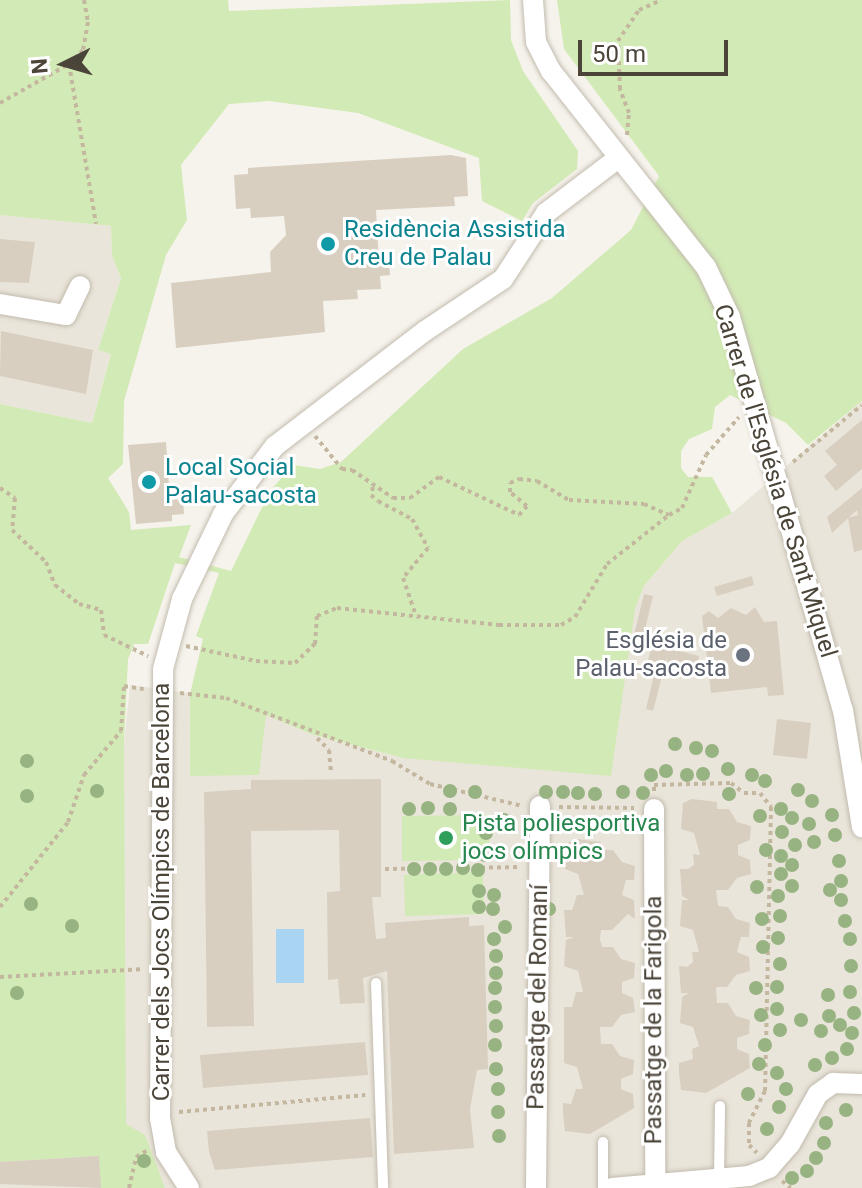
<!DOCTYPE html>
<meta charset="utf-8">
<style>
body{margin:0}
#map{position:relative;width:862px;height:1188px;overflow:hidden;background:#f6f3ec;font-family:Roboto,sans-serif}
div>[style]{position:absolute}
.residential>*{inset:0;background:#eae5da}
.green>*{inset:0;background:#d2eab5}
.water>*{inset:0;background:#a9d4f2}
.building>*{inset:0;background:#d8cfc1}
.path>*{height:4px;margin-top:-2px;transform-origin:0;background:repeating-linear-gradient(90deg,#c4b79f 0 4px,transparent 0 8px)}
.roads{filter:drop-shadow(0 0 2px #c2bbae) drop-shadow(0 0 2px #c2bbae)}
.lane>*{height:10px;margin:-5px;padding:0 5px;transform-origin:5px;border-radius:5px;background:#fff}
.street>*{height:20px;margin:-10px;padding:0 10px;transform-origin:10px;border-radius:10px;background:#fff}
.trees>*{width:14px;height:14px;margin:-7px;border-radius:50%;background:#97b381}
.dots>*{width:22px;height:22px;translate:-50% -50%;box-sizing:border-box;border:4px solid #fff;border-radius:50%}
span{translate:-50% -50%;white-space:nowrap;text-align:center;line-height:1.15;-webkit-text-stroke:6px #fff;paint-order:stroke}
.culture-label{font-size:24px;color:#0d838f}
.left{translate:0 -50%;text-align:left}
.street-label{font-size:24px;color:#4b4439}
.worship-label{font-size:24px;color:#5b616d}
.right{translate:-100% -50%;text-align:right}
.leisure-label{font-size:24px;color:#27864d}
.north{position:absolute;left:24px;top:24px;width:80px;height:80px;-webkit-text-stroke:6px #fff;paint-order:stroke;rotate:265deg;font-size:22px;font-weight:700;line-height:32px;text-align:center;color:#4b4439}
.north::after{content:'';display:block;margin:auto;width:28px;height:36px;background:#4b4439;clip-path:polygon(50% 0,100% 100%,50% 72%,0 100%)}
.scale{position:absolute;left:578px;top:40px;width:150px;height:36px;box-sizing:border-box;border:4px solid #4b4439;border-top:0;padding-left:10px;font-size:24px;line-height:28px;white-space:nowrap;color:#4b4439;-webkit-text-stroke:6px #fff;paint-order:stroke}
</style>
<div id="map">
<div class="residential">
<i style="clip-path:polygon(0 215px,111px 226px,112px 256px,121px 278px,98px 350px,111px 353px,92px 423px,0 404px)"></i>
<i style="clip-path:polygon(862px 401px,862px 1188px,0 1188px,0 751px,124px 744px,130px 685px,226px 698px,311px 734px,403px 758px,635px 609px,644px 586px,682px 541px,732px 513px)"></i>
</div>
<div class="green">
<i style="clip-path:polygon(0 0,228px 0,229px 11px,510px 0,511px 40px,523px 71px,578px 151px,577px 169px,533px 203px,522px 221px,482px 201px,479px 158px,358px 113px,269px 101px,229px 104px,181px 165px,187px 220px,166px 255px,124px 401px,123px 464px,108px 478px,129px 512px,131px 530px,191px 525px,179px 557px,231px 571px,270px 491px,293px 465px,320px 469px,341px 462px,463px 349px,552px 298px,631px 230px,659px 176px,564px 49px,557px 0,862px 0,862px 401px,808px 445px,786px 423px,730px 395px,715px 407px,712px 429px,689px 439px,681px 451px,681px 468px,688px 477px,712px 477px,732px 513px,682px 541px,644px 586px,635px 609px,611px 776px,403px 758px,311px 734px,266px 715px,259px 775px,190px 776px,190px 694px,203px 639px,196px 636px,219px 573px,175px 563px,148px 644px,134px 644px,128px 659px,124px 744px,126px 1124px,145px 1135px,165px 1188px,101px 1188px,98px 1156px,0 1162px,0 404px,92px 423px,111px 354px,98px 350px,121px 278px,112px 256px,111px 226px,0 215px)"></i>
<i style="clip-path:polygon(489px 815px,489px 860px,402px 861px,402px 816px)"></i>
<i style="clip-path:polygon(483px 872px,484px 914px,405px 916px,404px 875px)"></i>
</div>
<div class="water">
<i style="clip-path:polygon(276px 929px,304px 929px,304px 983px,276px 983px)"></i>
</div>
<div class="building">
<i style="clip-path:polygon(451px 155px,466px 158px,468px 196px,454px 197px,455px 206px,376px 210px,379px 264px,389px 263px,390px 275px,380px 276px,381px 289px,357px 290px,358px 299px,323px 301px,325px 332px,176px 348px,171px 283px,271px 272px,270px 252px,286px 235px,284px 216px,251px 218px,250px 208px,236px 209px,234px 175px,248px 174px,248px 168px)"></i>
<i style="clip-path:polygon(0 239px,35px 242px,29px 283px,0 282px)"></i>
<i style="clip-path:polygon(1px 331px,93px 350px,86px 394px,0 376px)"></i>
<i style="clip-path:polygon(862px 420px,862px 469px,836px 491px,824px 476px,837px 465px,825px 451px)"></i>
<i style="clip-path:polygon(166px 442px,170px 500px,183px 499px,184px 514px,172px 515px,172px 521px,136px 524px,128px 445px)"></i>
<i style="clip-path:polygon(862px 488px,862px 550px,854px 552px,848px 518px,858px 515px,857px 510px,832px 533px,827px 517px)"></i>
<i style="clip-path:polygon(752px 576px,754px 585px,717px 596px,714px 587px)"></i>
<i style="clip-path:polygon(644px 594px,653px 596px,642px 642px,633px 639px)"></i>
<i style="clip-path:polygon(755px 607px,764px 622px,777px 621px,784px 695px,768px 696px,767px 687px,711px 693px,702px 616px,709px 611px,718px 618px,731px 608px,746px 615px)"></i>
<i style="clip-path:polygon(652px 644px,699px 656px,698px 665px,689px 662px,687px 669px,667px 664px,667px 657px,653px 711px,646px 709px,654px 675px,645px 673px)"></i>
<i style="clip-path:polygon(777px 719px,811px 723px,807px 759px,773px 755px)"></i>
<i style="clip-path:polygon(381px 779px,381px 897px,372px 897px,376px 939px,386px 938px,385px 923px,469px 917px,469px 926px,484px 925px,488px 1069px,477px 1070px,470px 1109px,474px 1148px,394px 1154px,387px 971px,363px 978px,365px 1003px,340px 1004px,338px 979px,328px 980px,327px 892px,340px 891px,339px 830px,251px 831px,254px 1026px,207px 1027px,204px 792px,251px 789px,251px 780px)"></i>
<i style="clip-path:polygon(692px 799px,717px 802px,717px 809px,729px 809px,737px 822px,751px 826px,750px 840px,738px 845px,738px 855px,750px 860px,751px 874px,737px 878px,728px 890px,716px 890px,718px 906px,728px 907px,736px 919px,750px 923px,749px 937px,741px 937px,737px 952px,749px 957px,750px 971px,736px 975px,727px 987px,716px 987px,717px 1003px,728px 1003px,736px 1016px,750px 1020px,749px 1034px,737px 1038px,737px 1049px,749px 1054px,750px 1068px,706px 1093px,681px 1090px,679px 1073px,679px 1063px,693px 1059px,692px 1049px,699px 1046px,693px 1027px,680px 1023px,682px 997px,689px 993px,681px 993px,679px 966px,687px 967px,693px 962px,692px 952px,699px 952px,693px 930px,680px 926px,682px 900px,689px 900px,682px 896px,680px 869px,688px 869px,694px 865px,693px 854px,700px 855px,694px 833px,681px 829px,683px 803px)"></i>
<i style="clip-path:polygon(577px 839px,601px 842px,601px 850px,613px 850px,622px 862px,635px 866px,634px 880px,626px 880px,622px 895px,634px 900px,635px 919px,628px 914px,612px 930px,601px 930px,600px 939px,602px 947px,613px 947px,621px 959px,635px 963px,634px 978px,622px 982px,622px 993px,633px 998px,635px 1012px,621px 1015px,612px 1027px,600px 1027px,601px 1044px,612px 1044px,620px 1056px,634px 1060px,633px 1074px,621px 1079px,621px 1089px,633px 1094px,634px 1108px,590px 1134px,565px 1131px,563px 1113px,563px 1103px,571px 1104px,576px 1089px,583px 1089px,577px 1067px,564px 1063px,564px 1007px,572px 1007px,576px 992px,583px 992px,578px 971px,564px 966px,566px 940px,574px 937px,566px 937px,564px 910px,572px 910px,577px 895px,584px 895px,578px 874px,565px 869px,567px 843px)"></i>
<i style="clip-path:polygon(365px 1042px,368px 1075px,203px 1088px,200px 1055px)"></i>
<i style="clip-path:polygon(370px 1118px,373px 1157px,215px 1170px,209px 1152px,207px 1131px)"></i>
<i style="clip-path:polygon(99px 1156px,101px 1188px,0 1184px,0 1162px)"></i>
</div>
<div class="path">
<i style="left:84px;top:0;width:22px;rotate:80deg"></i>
<i style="left:88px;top:22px;width:28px;rotate:100deg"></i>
<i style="left:83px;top:50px;width:20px;rotate:135deg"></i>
<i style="left:69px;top:64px;width:162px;rotate:80.4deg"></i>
<i style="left:0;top:103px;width:79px;rotate:-29.5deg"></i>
<i style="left:627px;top:135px;width:22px;rotate:-85deg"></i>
<i style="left:629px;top:113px;width:26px;rotate:-111deg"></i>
<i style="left:620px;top:89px;width:48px;rotate:-92.4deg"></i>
<i style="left:618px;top:41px;width:37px;rotate:-56deg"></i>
<i style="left:639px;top:10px;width:24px;rotate:-24deg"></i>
<i style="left:315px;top:436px;width:43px;rotate:50.7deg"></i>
<i style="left:342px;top:469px;width:10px;rotate:6deg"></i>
<i style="left:352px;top:470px;width:50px;rotate:34.3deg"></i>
<i style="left:393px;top:498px;width:17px"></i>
<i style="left:410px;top:498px;width:36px;rotate:-36deg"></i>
<i style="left:439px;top:477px;width:89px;rotate:25.4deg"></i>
<i style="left:519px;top:515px;width:12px;rotate:-48deg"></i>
<i style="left:527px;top:506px;width:22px;rotate:-141deg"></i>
<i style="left:510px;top:492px;width:9px;rotate:-90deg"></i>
<i style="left:510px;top:483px;width:10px;rotate:-24deg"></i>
<i style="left:519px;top:479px;width:18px;rotate:6deg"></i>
<i style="left:537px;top:481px;width:37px;rotate:31deg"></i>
<i style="left:569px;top:500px;width:75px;rotate:3.1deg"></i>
<i style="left:644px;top:504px;width:27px;rotate:24deg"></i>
<i style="left:669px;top:515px;width:15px;rotate:-28deg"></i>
<i style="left:682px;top:508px;width:58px;rotate:-65.6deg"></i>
<i style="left:706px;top:455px;width:50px;rotate:-49deg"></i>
<i style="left:793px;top:462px;width:89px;rotate:-39.6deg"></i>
<i style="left:373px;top:487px;width:8px;rotate:104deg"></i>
<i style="left:371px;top:495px;width:9px;rotate:41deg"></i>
<i style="left:378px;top:501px;width:38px;rotate:28deg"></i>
<i style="left:412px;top:519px;width:33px;rotate:61deg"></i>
<i style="left:428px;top:548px;width:39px;rotate:130deg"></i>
<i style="left:403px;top:578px;width:39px;rotate:71deg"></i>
<i style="left:0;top:488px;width:18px;rotate:34deg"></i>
<i style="left:15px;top:498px;width:32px;rotate:95deg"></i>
<i style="left:12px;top:530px;width:47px;rotate:43.3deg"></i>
<i style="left:46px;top:562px;width:25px;rotate:69deg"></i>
<i style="left:55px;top:585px;width:31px;rotate:38deg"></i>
<i style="left:79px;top:604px;width:23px;rotate:15deg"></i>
<i style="left:101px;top:610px;width:25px;rotate:83deg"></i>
<i style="left:104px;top:635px;width:49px;rotate:25.5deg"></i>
<i style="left:186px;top:646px;width:72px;rotate:12.1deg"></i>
<i style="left:256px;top:661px;width:39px;rotate:3deg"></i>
<i style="left:295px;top:663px;width:28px;rotate:-44deg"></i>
<i style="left:315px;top:644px;width:28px;rotate:-86deg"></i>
<i style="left:317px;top:616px;width:22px;rotate:-22deg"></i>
<i style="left:337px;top:608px;width:163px;rotate:6deg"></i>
<i style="left:499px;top:625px;width:62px"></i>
<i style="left:561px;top:625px;width:16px;rotate:-30deg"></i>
<i style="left:575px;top:617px;width:62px;rotate:-58.9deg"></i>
<i style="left:607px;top:564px;width:79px;rotate:-38.3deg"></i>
<i style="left:180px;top:693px;width:46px;rotate:6.2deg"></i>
<i style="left:226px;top:698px;width:178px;rotate:20.8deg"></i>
<i style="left:392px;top:761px;width:44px;rotate:31.2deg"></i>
<i style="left:430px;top:784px;width:95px;rotate:13.4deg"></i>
<i style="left:317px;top:738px;width:17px;rotate:45deg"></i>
<i style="left:329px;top:750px;width:24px;rotate:85deg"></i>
<i style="left:654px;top:791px;width:6px;rotate:-90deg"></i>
<i style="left:654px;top:785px;width:77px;rotate:-1.5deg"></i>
<i style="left:731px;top:783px;width:16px;rotate:38deg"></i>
<i style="left:744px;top:793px;width:16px"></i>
<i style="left:760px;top:793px;width:18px;rotate:52deg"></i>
<i style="left:771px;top:807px;width:284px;rotate:91.2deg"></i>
<i style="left:765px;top:1091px;width:36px;rotate:117deg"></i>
<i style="left:749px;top:1123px;width:22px;rotate:90deg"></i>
<i style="left:749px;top:1145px;width:11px;rotate:45deg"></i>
<i style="left:559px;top:807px;width:75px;rotate:0.8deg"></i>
<i style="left:385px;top:869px;width:136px;rotate:-0.8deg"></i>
<i style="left:0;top:907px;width:109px;rotate:-51.3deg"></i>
<i style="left:68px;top:822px;width:50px;rotate:-71.2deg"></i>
<i style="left:84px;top:775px;width:57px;rotate:-49.9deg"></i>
<i style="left:121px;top:731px;width:45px;rotate:-86.2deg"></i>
<i style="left:124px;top:686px;width:20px;rotate:9deg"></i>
<i style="left:0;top:977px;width:141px;rotate:-3.2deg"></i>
<i style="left:179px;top:1112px;width:187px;rotate:-5.2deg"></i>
<i style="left:782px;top:1181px;width:11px;rotate:38deg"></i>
<i style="left:129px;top:1188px;width:32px;rotate:-77deg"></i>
<i style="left:136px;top:1157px;width:14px;rotate:-30deg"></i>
</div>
<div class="roads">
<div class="lane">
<i style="left:376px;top:983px;width:205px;rotate:88deg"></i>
<i style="left:603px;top:1142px;width:46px;rotate:90deg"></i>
<i style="left:719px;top:1179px;width:73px;rotate:-89.2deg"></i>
</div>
<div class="street">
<i style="left:533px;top:0;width:42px;rotate:85.9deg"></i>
<i style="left:536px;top:42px;width:33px;rotate:63deg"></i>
<i style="left:551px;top:71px;width:250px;rotate:51.7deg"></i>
<i style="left:706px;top:267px;width:55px;rotate:64.4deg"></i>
<i style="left:730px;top:317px;width:409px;rotate:74deg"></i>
<i style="left:843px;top:710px;width:119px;rotate:80.8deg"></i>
<i style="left:0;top:304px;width:67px;rotate:9.5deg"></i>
<i style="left:66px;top:315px;width:32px;rotate:-64deg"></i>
<i style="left:654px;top:809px;width:375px;rotate:89.8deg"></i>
<i style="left:189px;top:1188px;width:43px;rotate:-122.6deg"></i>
<i style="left:166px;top:1152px;width:35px;rotate:-100deg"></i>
<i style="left:160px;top:1118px;width:449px;rotate:-89.6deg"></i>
<i style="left:163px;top:669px;width:73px;rotate:-74.8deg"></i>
<i style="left:182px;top:599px;width:94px;rotate:-64.2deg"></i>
<i style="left:223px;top:514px;width:86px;rotate:-52.6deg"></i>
<i style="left:275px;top:446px;width:189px;rotate:-37.5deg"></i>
<i style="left:425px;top:331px;width:94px;rotate:-33.7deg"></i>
<i style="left:503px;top:279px;width:79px;rotate:-56.9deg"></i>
<i style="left:546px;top:213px;width:89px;rotate:-37.3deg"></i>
<i style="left:536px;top:1188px;width:382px;rotate:-89.4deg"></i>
<i style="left:612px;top:1188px;width:138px;rotate:-5deg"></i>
<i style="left:749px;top:1176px;width:22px;rotate:-22deg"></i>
<i style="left:769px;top:1168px;width:32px;rotate:-49deg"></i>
<i style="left:790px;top:1144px;width:57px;rotate:-60.8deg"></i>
<i style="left:818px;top:1094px;width:19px;rotate:-36deg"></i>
<i style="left:833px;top:1083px;width:29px;rotate:2deg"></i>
</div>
</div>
<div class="trees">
<i style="left:675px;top:744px"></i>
<i style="left:696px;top:748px"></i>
<i style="left:712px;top:751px"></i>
<i style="left:27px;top:761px"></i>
<i style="left:728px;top:769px"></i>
<i style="left:666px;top:771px"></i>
<i style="left:703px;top:774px"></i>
<i style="left:651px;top:775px"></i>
<i style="left:687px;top:775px"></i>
<i style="left:752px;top:775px"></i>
<i style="left:765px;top:781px"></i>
<i style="left:798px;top:790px"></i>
<i style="left:97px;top:791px"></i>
<i style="left:450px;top:791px"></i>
<i style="left:475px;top:792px"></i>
<i style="left:546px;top:792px"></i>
<i style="left:563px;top:792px"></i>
<i style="left:623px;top:792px"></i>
<i style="left:578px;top:793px"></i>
<i style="left:643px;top:793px"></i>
<i style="left:595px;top:794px"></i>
<i style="left:729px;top:794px"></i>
<i style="left:27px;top:796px"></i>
<i style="left:812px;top:801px"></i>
<i style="left:428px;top:808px"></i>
<i style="left:409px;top:809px"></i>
<i style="left:450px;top:809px"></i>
<i style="left:781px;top:809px"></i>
<i style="left:832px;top:815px"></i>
<i style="left:760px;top:816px"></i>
<i style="left:792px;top:818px"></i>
<i style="left:504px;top:820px"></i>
<i style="left:809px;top:824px"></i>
<i style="left:782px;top:832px"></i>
<i style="left:486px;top:833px"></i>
<i style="left:835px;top:835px"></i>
<i style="left:814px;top:842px"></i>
<i style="left:795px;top:845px"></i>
<i style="left:766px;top:850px"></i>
<i style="left:485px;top:855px"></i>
<i style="left:781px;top:856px"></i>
<i style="left:839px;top:861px"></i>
<i style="left:792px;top:865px"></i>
<i style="left:463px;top:868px"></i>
<i style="left:414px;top:869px"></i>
<i style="left:430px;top:869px"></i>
<i style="left:446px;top:869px"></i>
<i style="left:478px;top:870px"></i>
<i style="left:781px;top:874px"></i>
<i style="left:841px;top:881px"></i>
<i style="left:792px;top:886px"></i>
<i style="left:757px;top:887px"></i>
<i style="left:830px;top:890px"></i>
<i style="left:479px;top:891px"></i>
<i style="left:494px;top:895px"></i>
<i style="left:778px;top:896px"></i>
<i style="left:841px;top:900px"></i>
<i style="left:31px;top:904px"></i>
<i style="left:479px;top:907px"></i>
<i style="left:493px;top:909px"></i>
<i style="left:549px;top:909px"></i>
<i style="left:780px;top:916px"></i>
<i style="left:762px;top:919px"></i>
<i style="left:845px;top:921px"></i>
<i style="left:72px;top:926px"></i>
<i style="left:505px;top:927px"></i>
<i style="left:778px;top:938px"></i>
<i style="left:494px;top:939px"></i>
<i style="left:850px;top:939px"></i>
<i style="left:763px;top:947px"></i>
<i style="left:496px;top:956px"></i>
<i style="left:780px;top:964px"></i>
<i style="left:851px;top:966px"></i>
<i style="left:496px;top:973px"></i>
<i style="left:777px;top:987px"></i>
<i style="left:495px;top:988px"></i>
<i style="left:756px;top:988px"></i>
<i style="left:850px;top:992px"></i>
<i style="left:17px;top:993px"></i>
<i style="left:828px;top:995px"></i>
<i style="left:495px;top:1007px"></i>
<i style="left:777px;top:1009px"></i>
<i style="left:854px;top:1013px"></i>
<i style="left:761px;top:1015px"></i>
<i style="left:829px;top:1016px"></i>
<i style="left:801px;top:1020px"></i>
<i style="left:840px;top:1025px"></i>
<i style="left:496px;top:1026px"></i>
<i style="left:780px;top:1030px"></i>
<i style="left:821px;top:1031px"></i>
<i style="left:852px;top:1033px"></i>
<i style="left:495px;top:1045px"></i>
<i style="left:765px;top:1045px"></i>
<i style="left:847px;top:1049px"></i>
<i style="left:832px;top:1058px"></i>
<i style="left:759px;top:1064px"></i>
<i style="left:815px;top:1065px"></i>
<i style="left:496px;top:1069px"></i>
<i style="left:777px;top:1073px"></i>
<i style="left:498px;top:1089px"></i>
<i style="left:786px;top:1089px"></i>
<i style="left:748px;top:1094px"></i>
<i style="left:779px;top:1107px"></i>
<i style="left:846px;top:1110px"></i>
<i style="left:498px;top:1112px"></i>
<i style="left:826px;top:1123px"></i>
<i style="left:767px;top:1129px"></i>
<i style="left:499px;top:1136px"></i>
<i style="left:824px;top:1143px"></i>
<i style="left:816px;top:1158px"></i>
<i style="left:144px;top:1161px"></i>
<i style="left:807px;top:1171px"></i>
<i style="left:792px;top:1178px"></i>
</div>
<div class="dots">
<i style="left:328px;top:244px;background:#0f9aa8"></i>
<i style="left:149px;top:482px;background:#0f9aa8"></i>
<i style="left:743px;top:655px;background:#6b7280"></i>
<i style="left:446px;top:838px;background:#2e9e5b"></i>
</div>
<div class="culture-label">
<span class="left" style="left:344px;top:244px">Residència Assistida<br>Creu de Palau</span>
<span class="left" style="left:165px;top:482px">Local Social<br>Palau-sacosta</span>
</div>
<div class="street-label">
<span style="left:775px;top:481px;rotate:73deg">Carrer de l'Església de Sant Miquel</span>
<span style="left:162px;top:892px;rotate:-90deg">Carrer dels Jocs Olímpics de Barcelona</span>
<span style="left:538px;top:997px;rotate:-89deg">Passatge del Romaní</span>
<span style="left:654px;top:1020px;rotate:-90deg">Passatge de la Farigola</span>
</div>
<div class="worship-label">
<span class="right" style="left:727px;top:655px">Església de<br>Palau-sacosta</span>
</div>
<div class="leisure-label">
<span class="left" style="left:462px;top:838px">Pista poliesportiva<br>jocs olímpics</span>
</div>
<div class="north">N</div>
<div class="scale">50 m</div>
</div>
